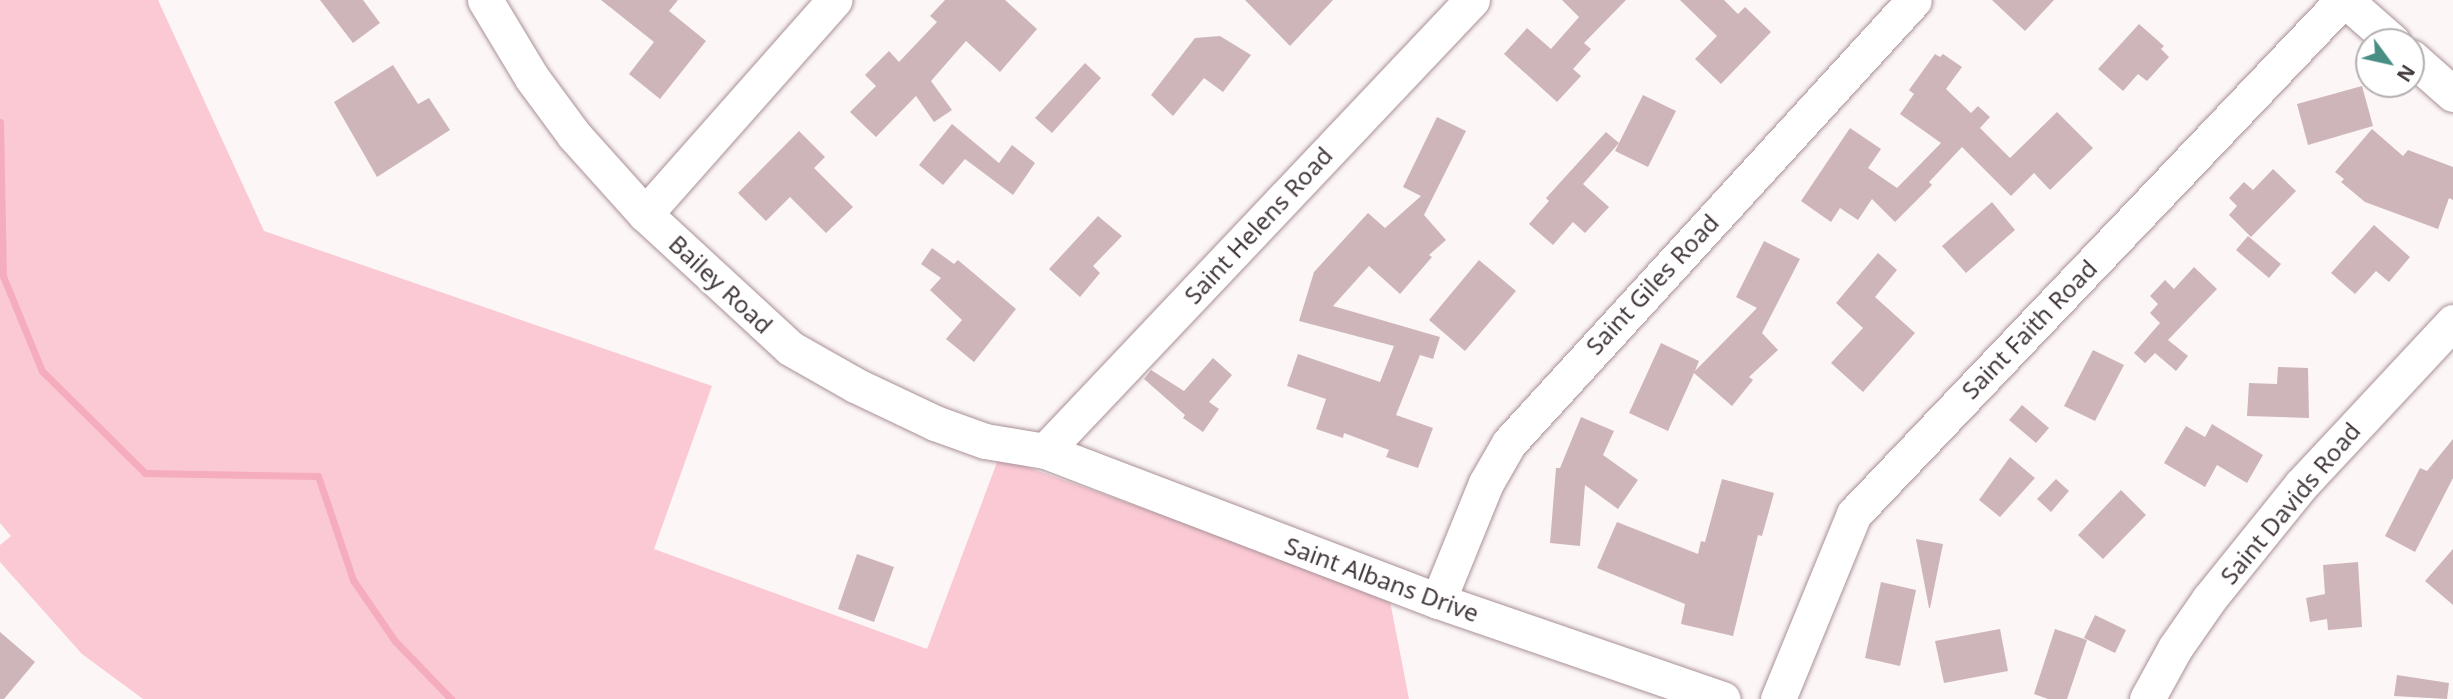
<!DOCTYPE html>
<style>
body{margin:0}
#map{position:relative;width:2453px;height:699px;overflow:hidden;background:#fcf6f7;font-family:"Noto Sans",sans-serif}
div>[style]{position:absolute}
.green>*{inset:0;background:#fac9d4}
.stream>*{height:7px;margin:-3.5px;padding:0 3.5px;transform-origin:3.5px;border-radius:3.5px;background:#f5acbd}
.building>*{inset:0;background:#ceb5ba}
.roads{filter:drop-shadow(0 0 2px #a99196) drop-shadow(0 0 2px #a99196)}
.minor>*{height:35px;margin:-17.5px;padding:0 17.5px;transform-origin:17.5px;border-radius:17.5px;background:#fff}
span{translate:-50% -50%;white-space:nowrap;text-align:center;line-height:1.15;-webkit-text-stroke:6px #fff;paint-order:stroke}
.street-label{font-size:24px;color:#443a3c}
.north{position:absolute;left:2355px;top:28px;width:70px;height:70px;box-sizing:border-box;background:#fff;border:2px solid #b4b0b1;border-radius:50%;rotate:123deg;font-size:19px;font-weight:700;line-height:28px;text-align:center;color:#443a3c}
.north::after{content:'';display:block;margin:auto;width:24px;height:32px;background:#488e85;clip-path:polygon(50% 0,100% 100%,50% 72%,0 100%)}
</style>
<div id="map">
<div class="green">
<i style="clip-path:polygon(0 0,158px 0,264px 231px,712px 386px,654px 549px,927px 649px,999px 457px,1389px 596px,1409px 699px,143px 699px,82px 654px,0 562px,0 545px,11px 536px,0 523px)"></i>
</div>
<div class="stream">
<i style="left:0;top:122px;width:154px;rotate:88.9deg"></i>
<i style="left:3px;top:276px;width:103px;rotate:67.7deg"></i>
<i style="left:42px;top:371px;width:145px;rotate:44.7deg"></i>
<i style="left:145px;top:473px;width:173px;rotate:1deg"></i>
<i style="left:318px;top:476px;width:110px;rotate:71.4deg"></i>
<i style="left:353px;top:580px;width:74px;rotate:55.5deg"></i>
<i style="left:395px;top:641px;width:81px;rotate:46deg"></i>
</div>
<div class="building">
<i style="clip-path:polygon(320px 0,363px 0,380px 23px,353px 43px)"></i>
<i style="clip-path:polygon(601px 0,678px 0,669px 11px,706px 41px,660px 99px,629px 74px,654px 42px)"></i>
<i style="clip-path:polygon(945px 0,1005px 0,1037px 29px,1000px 72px,966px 41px,931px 81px,952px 110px,934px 122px,916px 96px,876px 137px,850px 112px,876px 86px,865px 75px,889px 51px,899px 62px,937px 22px,930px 16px)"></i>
<i style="clip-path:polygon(1245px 0,1333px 0,1290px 46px)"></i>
<i style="clip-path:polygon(1562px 0,1626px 0,1584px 43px,1591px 49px,1573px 69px,1581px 76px,1557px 102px,1504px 54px,1527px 28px,1551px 49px,1579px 17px)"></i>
<i style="clip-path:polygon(1680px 0,1724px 0,1738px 14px,1745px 7px,1771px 32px,1721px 84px,1695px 59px,1717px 36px)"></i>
<i style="clip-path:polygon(1992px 0,2054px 0,2025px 31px)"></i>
<i style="clip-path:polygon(2139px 24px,2164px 46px,2161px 49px,2169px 57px,2147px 81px,2138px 74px,2123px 91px,2098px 69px)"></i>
<i style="clip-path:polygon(1220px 36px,1251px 55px,1223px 92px,1204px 78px,1173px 116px,1151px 95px,1195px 38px)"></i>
<i style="clip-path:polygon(1935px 54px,1940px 57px,1943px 54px,1962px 67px,1946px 89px,1971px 113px,1978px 106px,1990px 117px,1980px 128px,2010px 158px,2057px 112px,2093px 148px,2050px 190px,2034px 173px,2011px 196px,1962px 147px,1929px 182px,1932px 185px,1895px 222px,1872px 199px,1858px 220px,1840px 208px,1831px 222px,1801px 201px,1850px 128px,1881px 149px,1868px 168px,1897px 188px,1941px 143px,1900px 114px,1914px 94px,1909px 90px)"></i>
<i style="clip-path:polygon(1085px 63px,1101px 78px,1052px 133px,1035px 118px)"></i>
<i style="clip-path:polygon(393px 65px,418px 104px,429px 98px,450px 130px,377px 177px,334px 102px)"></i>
<i style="clip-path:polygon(2362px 86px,2373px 126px,2308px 145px,2297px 104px)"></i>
<i style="clip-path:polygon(1643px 95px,1676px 111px,1648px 167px,1615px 151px)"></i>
<i style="clip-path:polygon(1437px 117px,1466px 131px,1424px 215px,1446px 240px,1429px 255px,1432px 257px,1400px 294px,1369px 266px,1333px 306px,1440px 337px,1433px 359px,1420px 355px,1396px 415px,1433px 428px,1418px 468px,1386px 457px,1389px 450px,1344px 433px,1343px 438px,1316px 429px,1326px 399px,1287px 386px,1298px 354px,1380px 382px,1394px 346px,1299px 321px,1314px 272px,1368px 213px,1385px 228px,1421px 196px,1403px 187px)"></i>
<i style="clip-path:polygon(952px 124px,999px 163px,1012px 145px,1035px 163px,1013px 195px,965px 159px,943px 185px,919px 165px)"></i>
<i style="clip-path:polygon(2372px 129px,2403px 156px,2408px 150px,2453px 167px,2453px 200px,2449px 198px,2438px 229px,2365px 202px,2341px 182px,2344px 179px,2335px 172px)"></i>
<i style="clip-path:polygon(799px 131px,825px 157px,814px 168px,853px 207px,826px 233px,790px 197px,766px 221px,738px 193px)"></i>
<i style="clip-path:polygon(1606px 132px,1619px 143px,1583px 184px,1609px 207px,1585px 233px,1573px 222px,1553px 245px,1529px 224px,1549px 201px,1546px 198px)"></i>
<i style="clip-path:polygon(2273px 169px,2296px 191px,2251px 237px,2229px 215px,2237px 206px,2229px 198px,2244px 182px,2253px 190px)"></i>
<i style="clip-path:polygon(1992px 202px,2015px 230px,1966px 273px,1942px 246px)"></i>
<i style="clip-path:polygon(1098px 216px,1122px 236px,1093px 266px,1100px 273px,1080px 297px,1049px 269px)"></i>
<i style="clip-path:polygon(2374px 225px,2410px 257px,2389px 282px,2376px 271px,2355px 294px,2331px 273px)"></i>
<i style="clip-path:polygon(2248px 236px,2281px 264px,2269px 278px,2236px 250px)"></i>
<i style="clip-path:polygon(1764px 241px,1800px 259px,1762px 333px,1778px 350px,1749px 377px,1753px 380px,1732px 406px,1694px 373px,1668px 431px,1629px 413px,1661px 343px,1699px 361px,1695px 371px,1757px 308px,1736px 297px)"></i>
<i style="clip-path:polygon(932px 248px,954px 264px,958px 260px,1016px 309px,974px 362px,946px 339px,962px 320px,930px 290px,941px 278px,921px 264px)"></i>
<i style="clip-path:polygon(1878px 253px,1897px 270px,1875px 297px,1915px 333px,1863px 392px,1831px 363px,1863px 328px,1836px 303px)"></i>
<i style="clip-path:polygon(1479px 260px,1516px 291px,1465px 351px,1429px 320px)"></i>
<i style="clip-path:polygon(2194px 267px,2217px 289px,2168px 340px,2188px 356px,2176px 371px,2155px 353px,2145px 363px,2134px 353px,2160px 323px,2150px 313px,2158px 304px,2150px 296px,2165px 280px,2174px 289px)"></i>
<i style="clip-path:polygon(2093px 350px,2124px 365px,2095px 421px,2064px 406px)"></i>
<i style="clip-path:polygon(1213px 358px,1232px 375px,1209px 402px,1219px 409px,1203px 432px,1183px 418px,1185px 415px,1144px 379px,1151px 370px,1184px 391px)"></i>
<i style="clip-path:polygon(2278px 367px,2308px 368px,2309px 418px,2247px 416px,2249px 383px,2277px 384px)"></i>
<i style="clip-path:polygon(2022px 405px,2049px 428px,2036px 443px,2009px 420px)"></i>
<i style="clip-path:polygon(1581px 417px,1614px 431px,1603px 455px,1638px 480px,1618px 509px,1585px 485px,1580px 546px,1550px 543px,1556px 468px,1560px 468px)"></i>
<i style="clip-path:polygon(2212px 424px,2263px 455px,2247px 483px,2217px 465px,2205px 487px,2164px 463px,2186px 426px,2205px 437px)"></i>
<i style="clip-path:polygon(2453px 439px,2453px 478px,2415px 552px,2385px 536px,2420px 468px,2427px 471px)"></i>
<i style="clip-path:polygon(2010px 457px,2035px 478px,2000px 517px,1979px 500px)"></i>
<i style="clip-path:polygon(1722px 479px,1774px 493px,1762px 536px,1758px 535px,1733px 636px,1681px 624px,1685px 604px,1597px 568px,1617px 522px,1698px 554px,1701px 541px,1705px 542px)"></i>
<i style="clip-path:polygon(2056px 479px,2069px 491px,2051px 512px,2037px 499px)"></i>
<i style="clip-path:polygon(2121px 490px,2146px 515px,2103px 559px,2078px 535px)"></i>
<i style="clip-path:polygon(1916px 539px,1943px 544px,1930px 608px,1929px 608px)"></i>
<i style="clip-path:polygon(2453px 549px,2453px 605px,2425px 581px)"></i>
<i style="clip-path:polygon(857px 554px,894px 567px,874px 622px,838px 609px)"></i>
<i style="clip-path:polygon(2358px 562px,2362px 627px,2328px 630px,2327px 619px,2310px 622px,2306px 598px,2325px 594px,2323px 565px)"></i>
<i style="clip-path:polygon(1881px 582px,1916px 590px,1900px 666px,1865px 658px)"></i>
<i style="clip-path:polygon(2095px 615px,2126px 630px,2115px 653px,2084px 638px)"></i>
<i style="clip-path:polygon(2000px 629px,2008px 671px,1944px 683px,1935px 641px)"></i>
<i style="clip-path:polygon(2055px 629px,2087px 640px,2067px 699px,2048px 699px,2034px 694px)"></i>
<i style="clip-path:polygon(0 632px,35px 662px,4px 699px,0 699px)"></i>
<i style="clip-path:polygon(2397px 675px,2449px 683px,2447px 699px,2394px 696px)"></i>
</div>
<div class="roads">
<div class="minor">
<i style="left:485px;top:0;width:91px;rotate:58.9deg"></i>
<i style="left:532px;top:78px;width:71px;rotate:53.6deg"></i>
<i style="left:574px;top:135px;width:106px;rotate:48.1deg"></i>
<i style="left:645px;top:214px;width:197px;rotate:42.7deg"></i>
<i style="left:790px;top:348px;width:75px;rotate:29.6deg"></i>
<i style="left:855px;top:385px;width:89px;rotate:25.4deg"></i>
<i style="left:935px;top:423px;width:53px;rotate:19.8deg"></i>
<i style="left:985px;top:441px;width:61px;rotate:9.5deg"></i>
<i style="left:1045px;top:451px;width:421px;rotate:20.9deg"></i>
<i style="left:1438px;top:601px;width:301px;rotate:19deg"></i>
<i style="left:2345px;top:0;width:64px;rotate:41.2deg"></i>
<i style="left:2411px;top:57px;width:56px;rotate:41.4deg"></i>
<i style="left:645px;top:214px;width:286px;rotate:-48.5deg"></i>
<i style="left:1045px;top:451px;width:621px;rotate:-46.57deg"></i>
<i style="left:1438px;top:601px;width:127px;rotate:-67.9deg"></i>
<i style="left:1486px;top:483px;width:46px;rotate:-60.1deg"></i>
<i style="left:1509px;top:443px;width:600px;rotate:-47.57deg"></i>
<i style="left:1778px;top:699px;width:200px;rotate:-67.7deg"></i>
<i style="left:1854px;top:514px;width:709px;rotate:-46.43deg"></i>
<i style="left:2147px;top:699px;width:58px;rotate:-61.2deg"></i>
<i style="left:2175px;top:648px;width:60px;rotate:-55.2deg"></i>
<i style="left:2209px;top:599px;width:146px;rotate:-51.1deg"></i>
<i style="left:2301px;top:485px;width:223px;rotate:-47deg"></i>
</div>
</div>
<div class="street-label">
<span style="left:1258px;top:225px;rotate:-47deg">Saint Helens Road</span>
<span style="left:721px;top:284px;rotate:43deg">Bailey Road</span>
<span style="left:1652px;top:284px;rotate:-47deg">Saint Giles Road</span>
<span style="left:2029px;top:329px;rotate:-46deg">Saint Faith Road</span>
<span style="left:2290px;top:503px;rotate:-50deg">Saint Davids Road</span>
<span style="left:1382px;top:579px;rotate:20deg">Saint Albans Drive</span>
</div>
<div class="north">N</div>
</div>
